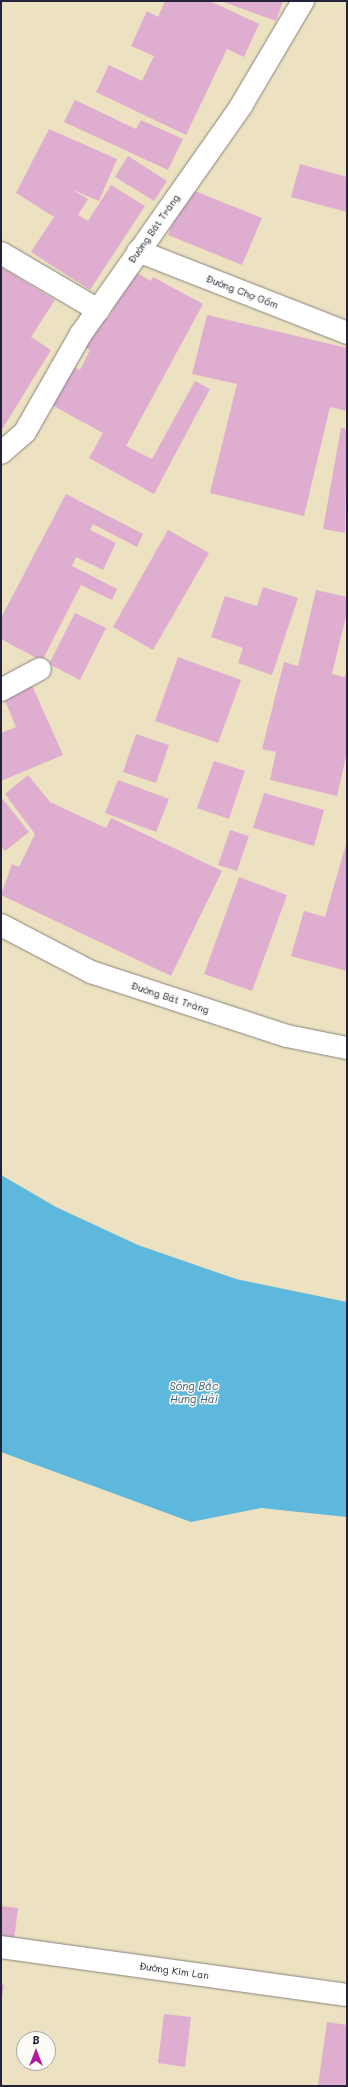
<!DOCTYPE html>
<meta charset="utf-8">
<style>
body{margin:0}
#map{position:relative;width:348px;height:2087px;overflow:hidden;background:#ece1c0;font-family:Mali,sans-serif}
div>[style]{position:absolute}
.water>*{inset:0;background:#5eb7dc}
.building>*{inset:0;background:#dfadd0}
.roads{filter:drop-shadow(0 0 1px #87827e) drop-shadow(0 0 1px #87827e)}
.minor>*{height:22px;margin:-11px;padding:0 11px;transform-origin:11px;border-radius:11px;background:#fff}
.tertiary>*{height:22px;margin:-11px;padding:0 11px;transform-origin:11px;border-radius:11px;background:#fff}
span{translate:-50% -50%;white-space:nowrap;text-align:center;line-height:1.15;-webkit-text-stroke:3px #fdfcf7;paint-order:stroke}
.street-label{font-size:10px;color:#22223b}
.water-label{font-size:11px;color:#3a5e7b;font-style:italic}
.frame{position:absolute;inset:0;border:2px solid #22223b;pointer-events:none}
.north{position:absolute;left:16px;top:2031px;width:40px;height:40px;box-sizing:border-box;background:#fdfcf7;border:1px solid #a5a5ac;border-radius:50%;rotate:0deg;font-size:11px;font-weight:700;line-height:16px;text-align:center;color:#22223b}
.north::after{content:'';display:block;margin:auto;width:14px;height:18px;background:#b5179e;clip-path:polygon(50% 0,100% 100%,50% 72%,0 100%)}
</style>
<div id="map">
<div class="water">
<i style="clip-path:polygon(1px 1175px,56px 1207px,138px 1245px,236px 1279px,347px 1302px,347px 1517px,261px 1508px,191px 1522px,1px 1452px)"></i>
</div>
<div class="building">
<i style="clip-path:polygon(165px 1px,210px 1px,259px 24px,244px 57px,227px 49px,186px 135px,96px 92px,109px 65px,142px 81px,154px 56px,131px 46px,147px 11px,158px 17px)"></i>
<i style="clip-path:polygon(221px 1px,283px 1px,276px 21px)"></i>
<i style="clip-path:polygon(75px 100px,136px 129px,141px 120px,183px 139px,168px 170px,64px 122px)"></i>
<i style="clip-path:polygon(49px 129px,117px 159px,99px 201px,71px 189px,88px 199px,78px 215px,88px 221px,111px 185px,145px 206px,90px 290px,31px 252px,54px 217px,16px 193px)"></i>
<i style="clip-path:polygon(128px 156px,167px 181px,154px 201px,115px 177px)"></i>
<i style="clip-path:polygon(300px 164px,347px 177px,347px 212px,291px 197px)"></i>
<i style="clip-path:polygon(187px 188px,262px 218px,242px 265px,168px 235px)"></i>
<i style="clip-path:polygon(1px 267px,55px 300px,31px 337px,51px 350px,1px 431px)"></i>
<i style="clip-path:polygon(134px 271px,151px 281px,153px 277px,203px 304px,126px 446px,152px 459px,195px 381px,210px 389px,154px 494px,89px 458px,103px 433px,50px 404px,71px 366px,80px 370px,90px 350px,82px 346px,99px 315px,108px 319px)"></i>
<i style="clip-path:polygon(207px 315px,347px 348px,347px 411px,330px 407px,304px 516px,210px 493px,237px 384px,192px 374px)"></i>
<i style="clip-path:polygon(341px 428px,347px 429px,345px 533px,323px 529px)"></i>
<i style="clip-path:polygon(66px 494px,143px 534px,137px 547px,93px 524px,90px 530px,116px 543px,103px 570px,76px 557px,72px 566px,117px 589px,112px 600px,81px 585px,42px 661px,1px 639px,1px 618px)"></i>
<i style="clip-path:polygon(168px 530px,209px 553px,153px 650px,113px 627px)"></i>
<i style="clip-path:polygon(263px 587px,298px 598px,272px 675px,238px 663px,243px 648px,211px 637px,225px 596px,257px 606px)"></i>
<i style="clip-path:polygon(316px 590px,347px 597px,347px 612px,332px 674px,345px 677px,347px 666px,347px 752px,337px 796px,270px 780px,276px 752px,262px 749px,284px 662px,298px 666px)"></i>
<i style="clip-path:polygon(75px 613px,106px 628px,80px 680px,49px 664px)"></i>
<i style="clip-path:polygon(178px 657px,241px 680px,218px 743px,155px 721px)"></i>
<i style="clip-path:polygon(31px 683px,63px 755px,1px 781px,1px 733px,16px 727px,3px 696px)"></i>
<i style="clip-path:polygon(136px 734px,169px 745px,156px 783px,123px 772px)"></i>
<i style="clip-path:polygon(214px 761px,245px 771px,229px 819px,197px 808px)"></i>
<i style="clip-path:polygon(28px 775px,50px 802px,106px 828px,111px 818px,222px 871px,171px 976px,1px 895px,12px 864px,19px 867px,35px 834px,5px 794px)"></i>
<i style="clip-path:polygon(118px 780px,169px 799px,156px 832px,105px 813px)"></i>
<i style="clip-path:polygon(264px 793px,324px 810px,314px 846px,253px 828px)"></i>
<i style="clip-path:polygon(1px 797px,29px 832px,5px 851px,1px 846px)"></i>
<i style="clip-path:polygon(230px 830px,249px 836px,237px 871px,218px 865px)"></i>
<i style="clip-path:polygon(347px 841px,347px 971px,291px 956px,304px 911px,325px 917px)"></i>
<i style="clip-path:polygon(239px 877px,287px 895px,252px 991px,204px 974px)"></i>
<i style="clip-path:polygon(1px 1906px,18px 1908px,14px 1940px,1px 1938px)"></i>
<i style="clip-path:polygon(1px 1984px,4px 1985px,2px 1997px,1px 1997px)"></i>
<i style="clip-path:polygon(164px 2014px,191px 2017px,185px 2067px,158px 2063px)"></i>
<i style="clip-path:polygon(327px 2022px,347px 2025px,347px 2086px,318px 2086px)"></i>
</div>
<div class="roads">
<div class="minor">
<i style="left:138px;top:251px;width:225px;rotate:21.4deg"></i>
<i style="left:1px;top:253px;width:113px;rotate:30.4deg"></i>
<i style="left:1px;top:690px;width:44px;rotate:-28.3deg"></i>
</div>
<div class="tertiary">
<i style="left:1px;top:453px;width:32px;rotate:-41deg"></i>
<i style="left:25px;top:432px;width:113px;rotate:-60.3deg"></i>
<i style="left:81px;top:334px;width:279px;rotate:-54.9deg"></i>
<i style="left:241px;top:106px;width:122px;rotate:-59.4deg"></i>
<i style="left:1px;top:925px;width:102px;rotate:27.6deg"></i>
<i style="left:91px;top:972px;width:206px;rotate:18.1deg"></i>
<i style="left:287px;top:1036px;width:61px;rotate:11.3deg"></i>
<i style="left:1px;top:1947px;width:349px;rotate:7.9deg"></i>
</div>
</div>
<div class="street-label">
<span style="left:154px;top:229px;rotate:-55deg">Đường Bát Tràng</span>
<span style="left:242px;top:292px;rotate:21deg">Đường Chợ Gốm</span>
<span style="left:170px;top:998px;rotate:18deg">Đường Bát Tràng</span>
<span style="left:174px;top:1971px;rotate:8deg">Đường Kim Lan</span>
</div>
<div class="water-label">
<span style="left:194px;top:1393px">Sông Bắc<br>Hưng Hải</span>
</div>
<div class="frame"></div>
<div class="north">B</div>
</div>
